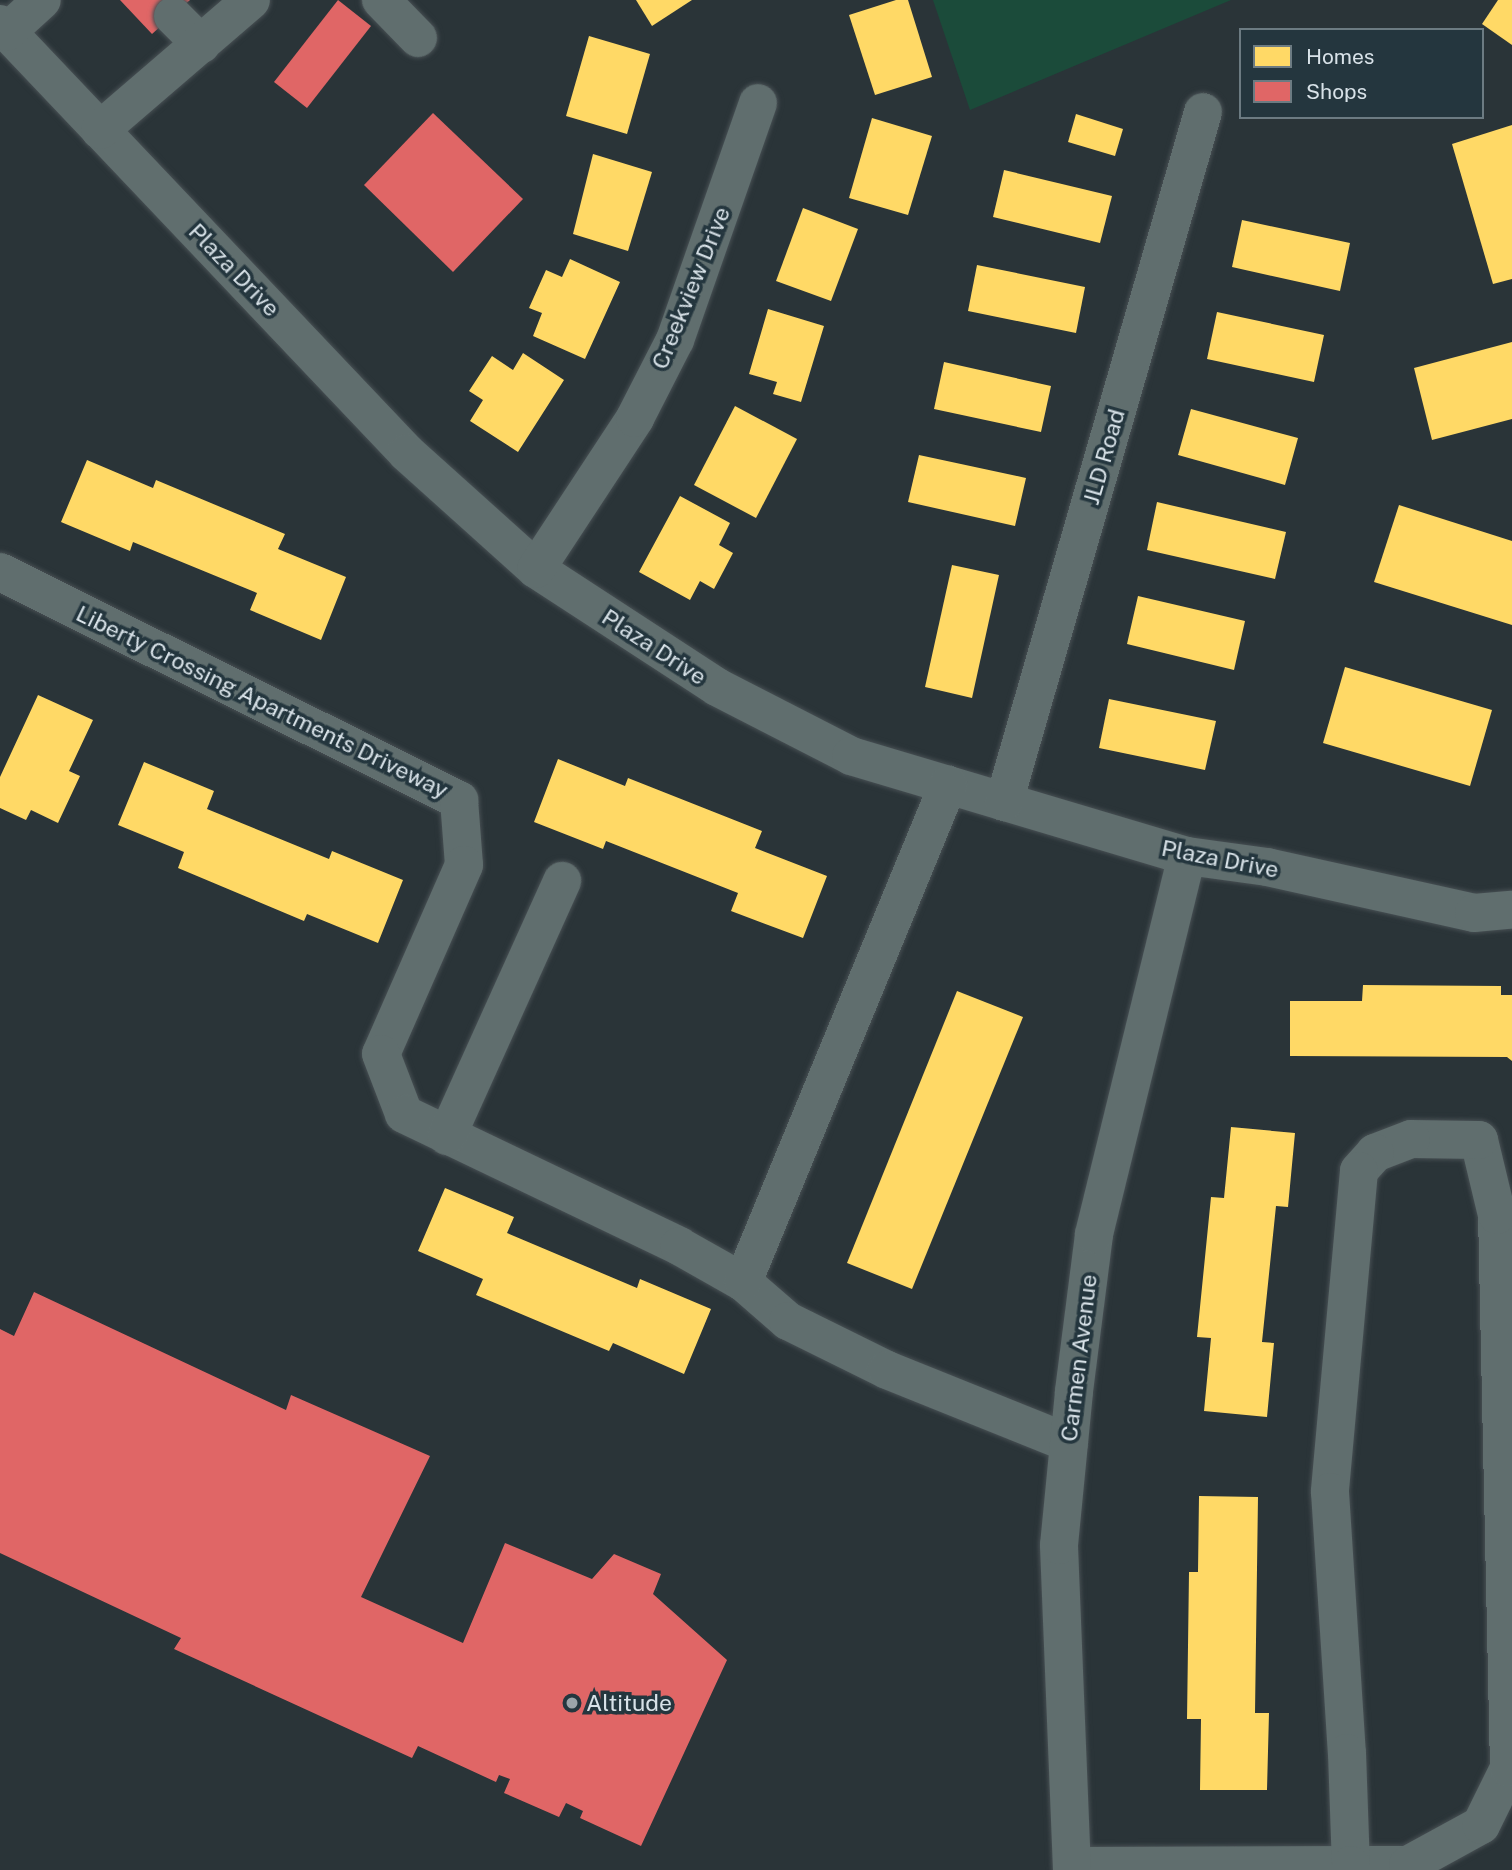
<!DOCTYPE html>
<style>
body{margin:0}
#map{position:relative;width:1512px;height:1870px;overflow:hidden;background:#2a3438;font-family:"Public Sans",sans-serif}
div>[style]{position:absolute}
.green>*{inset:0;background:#1b4b3a}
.homes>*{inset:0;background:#ffd966}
.shops>*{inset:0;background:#e06666}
.roads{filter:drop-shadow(0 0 2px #474f53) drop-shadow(0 0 2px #474f53)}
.minor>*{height:38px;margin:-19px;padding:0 19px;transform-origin:19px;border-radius:19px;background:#606e6e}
.dots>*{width:19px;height:19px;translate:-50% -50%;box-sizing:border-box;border:4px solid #24363e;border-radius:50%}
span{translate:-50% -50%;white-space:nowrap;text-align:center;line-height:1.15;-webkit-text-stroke:7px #24363e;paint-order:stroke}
.street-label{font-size:23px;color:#d8e2e8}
.poi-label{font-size:23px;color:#d8e2e8}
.left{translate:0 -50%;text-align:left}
.legend{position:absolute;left:1239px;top:28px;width:245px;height:91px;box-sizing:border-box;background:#24363e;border:2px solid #6c7b82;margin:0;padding:9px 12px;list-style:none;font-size:21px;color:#d8e2e8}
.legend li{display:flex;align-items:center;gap:14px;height:35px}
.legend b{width:35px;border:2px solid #6c7b82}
</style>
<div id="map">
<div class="green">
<i style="clip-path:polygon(933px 0,1231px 0,970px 110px)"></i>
</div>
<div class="homes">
<i style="clip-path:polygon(636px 0,692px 0,652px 26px)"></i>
<i style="clip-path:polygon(896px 0,908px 0,932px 77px,875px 95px,849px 15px)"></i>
<i style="clip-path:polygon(1498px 0,1512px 0,1512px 45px,1482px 24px)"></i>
<i style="clip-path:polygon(589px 36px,650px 54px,627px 134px,566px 116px)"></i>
<i style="clip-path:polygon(1076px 114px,1123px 129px,1115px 156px,1068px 142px)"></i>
<i style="clip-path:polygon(872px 118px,932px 136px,908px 215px,849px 198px)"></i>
<i style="clip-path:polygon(1512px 125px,1512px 279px,1493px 284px,1452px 144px)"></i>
<i style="clip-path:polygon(593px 154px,652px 172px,628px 251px,573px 234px)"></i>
<i style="clip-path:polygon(1004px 170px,1112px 196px,1100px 243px,993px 217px)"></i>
<i style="clip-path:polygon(803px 208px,858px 229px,831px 301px,776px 281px)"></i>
<i style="clip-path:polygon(1242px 220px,1350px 243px,1340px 291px,1232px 267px)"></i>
<i style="clip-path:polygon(570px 259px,620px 282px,585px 359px,533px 336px,542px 313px,529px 308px,546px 270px,562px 277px)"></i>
<i style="clip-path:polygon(977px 265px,1085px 287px,1076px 333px,968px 311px)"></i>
<i style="clip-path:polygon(768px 309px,824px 326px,801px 402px,773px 394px,777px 382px,749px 374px)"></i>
<i style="clip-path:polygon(1217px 312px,1324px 335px,1314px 382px,1207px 359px)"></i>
<i style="clip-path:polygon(1512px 342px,1512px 419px,1432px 440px,1414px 368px)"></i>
<i style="clip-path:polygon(523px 353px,564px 380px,518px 452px,470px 421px,483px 400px,469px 391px,492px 356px,513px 370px)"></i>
<i style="clip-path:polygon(944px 362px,1051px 386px,1041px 432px,934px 409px)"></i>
<i style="clip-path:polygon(735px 406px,797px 439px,756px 518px,694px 485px)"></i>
<i style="clip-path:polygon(1191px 409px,1298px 438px,1285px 485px,1178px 455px)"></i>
<i style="clip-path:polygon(919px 455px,1026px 478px,1015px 526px,908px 502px)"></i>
<i style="clip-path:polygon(87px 460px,153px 488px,156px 480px,285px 534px,278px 549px,346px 577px,321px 640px,250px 610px,257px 593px,133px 542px,130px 551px,61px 522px)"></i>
<i style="clip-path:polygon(680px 496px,730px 523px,719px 545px,733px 553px,714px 589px,700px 581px,690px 600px,639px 572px)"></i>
<i style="clip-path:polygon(1157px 502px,1286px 532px,1275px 579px,1147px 550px)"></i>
<i style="clip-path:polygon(1399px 505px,1512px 541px,1512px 625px,1374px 582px)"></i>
<i style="clip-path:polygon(952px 565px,999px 575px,972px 698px,925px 687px)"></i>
<i style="clip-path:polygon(1138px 596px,1245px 621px,1234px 670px,1127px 644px)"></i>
<i style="clip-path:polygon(1345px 667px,1492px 710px,1470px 786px,1323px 743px)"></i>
<i style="clip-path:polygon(38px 695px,93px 720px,69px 771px,80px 776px,58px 823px,31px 810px,26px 820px,0 808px,0 777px)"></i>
<i style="clip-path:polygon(1109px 699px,1216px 721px,1205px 770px,1099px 748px)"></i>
<i style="clip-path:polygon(558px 759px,625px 786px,628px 778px,762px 831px,755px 848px,827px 876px,803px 938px,731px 911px,738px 893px,606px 841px,603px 849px,534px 822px)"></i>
<i style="clip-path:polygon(144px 762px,214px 791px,207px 809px,329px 859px,332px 851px,403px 880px,378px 943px,307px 914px,304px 921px,178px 868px,184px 852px,118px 825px)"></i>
<i style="clip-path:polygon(1363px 985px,1501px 986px,1501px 995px,1512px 995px,1512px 1061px,1507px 1057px,1290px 1056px,1290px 1001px,1362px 1001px)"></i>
<i style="clip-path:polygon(957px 991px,1023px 1017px,912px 1289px,847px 1263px)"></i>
<i style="clip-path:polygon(1231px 1127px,1295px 1133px,1288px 1207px,1276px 1206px,1262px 1342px,1274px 1343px,1267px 1417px,1204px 1411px,1211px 1338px,1197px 1337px,1211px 1197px,1224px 1198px)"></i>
<i style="clip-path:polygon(445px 1188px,514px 1217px,507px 1233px,637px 1288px,640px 1279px,711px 1309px,684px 1374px,613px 1343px,609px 1351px,476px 1295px,483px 1279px,418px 1251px)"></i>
<i style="clip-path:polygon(1199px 1496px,1258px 1497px,1255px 1713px,1269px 1713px,1267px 1790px,1200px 1790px,1201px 1719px,1187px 1719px,1189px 1572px,1198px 1572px)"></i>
</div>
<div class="shops">
<i style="clip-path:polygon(120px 0,190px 0,152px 34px)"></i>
<i style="clip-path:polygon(338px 0,371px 26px,307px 108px,274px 82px)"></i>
<i style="clip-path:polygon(433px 113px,523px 199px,453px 272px,364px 185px)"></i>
<i style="clip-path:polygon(34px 1292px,286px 1410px,291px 1395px,430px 1456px,361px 1597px,463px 1643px,505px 1543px,592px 1579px,614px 1554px,661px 1574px,653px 1594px,727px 1660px,641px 1846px,580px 1818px,583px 1811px,566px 1803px,559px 1817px,504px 1793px,510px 1779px,499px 1775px,496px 1782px,418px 1746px,412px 1758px,174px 1649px,181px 1638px,0 1553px,0 1329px,14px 1336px)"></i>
</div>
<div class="roads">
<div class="minor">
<i style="left:381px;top:0;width:53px;rotate:45.8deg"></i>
<i style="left:173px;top:16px;width:40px;rotate:45deg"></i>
<i style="left:0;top:24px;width:591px;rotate:46.51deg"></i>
<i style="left:407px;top:453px;width:173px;rotate:42deg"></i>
<i style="left:536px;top:569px;width:216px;rotate:33.1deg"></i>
<i style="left:717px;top:687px;width:151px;rotate:27.2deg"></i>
<i style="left:851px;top:756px;width:351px;rotate:16.6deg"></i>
<i style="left:1187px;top:856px;width:81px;rotate:7.8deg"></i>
<i style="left:1267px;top:867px;width:212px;rotate:12.5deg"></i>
<i style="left:1474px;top:913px;width:38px;rotate:-5deg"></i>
<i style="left:7px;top:32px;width:47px;rotate:-42.4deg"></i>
<i style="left:100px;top:130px;width:199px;rotate:-40.7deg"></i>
<i style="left:536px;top:569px;width:181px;rotate:-56.7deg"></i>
<i style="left:635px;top:418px;width:88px;rotate:-62.9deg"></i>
<i style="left:675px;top:340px;width:251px;rotate:-70.7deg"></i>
<i style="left:0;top:572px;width:513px;rotate:26.42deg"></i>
<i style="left:459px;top:800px;width:65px;rotate:85.6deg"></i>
<i style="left:464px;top:865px;width:206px;rotate:113.7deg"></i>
<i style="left:381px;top:1054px;width:64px;rotate:69deg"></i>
<i style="left:404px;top:1114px;width:305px;rotate:25.6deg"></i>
<i style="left:679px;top:1246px;width:73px;rotate:29.4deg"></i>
<i style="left:743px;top:1282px;width:60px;rotate:40.9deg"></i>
<i style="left:788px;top:1321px;width:110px;rotate:26.3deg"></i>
<i style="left:887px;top:1370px;width:196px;rotate:21.9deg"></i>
<i style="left:1004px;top:802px;width:718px;rotate:-73.91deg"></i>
<i style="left:447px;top:1136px;width:280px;rotate:-65.7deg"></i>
<i style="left:743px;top:1282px;width:538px;rotate:-67.59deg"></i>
<i style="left:1072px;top:1866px;width:279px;rotate:-0.2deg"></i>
<i style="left:1351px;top:1865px;width:57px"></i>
<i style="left:1408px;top:1865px;width:83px;rotate:-28.7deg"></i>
<i style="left:1481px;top:1825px;width:64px;rotate:-63.8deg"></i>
<i style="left:1509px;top:1768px;width:553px;rotate:-91.24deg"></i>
<i style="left:1497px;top:1215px;width:77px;rotate:-103.5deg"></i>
<i style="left:1479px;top:1140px;width:68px;rotate:-179.2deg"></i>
<i style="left:1411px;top:1139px;width:39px;rotate:159deg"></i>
<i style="left:1375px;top:1153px;width:24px;rotate:132deg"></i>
<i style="left:1359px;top:1171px;width:322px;rotate:95.2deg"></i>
<i style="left:1330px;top:1492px;width:262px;rotate:86.3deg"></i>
<i style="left:1347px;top:1753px;width:112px;rotate:88deg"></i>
<i style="left:1351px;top:1865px;width:5px;rotate:90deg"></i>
<i style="left:1072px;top:1870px;width:325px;rotate:-92.3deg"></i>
<i style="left:1059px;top:1545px;width:155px;rotate:-84.4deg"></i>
<i style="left:1074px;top:1391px;width:158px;rotate:-82.7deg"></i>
<i style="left:1094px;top:1234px;width:389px;rotate:-76.2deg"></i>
</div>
</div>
<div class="dots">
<i style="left:572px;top:1703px;background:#9ba5aa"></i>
</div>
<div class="street-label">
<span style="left:234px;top:270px;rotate:46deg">Plaza Drive</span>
<span style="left:691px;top:288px;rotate:-68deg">Creekview Drive</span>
<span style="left:1104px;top:457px;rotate:-74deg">JLD Road</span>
<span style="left:654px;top:647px;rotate:33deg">Plaza Drive</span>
<span style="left:262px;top:702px;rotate:26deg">Liberty Crossing Apartments Driveway</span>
<span style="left:1220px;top:859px;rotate:11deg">Plaza Drive</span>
<span style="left:1079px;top:1358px;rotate:-83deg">Carmen Avenue</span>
</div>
<div class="poi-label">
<span class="left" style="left:586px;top:1703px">Altitude</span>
</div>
<ul class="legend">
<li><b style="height:19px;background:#ffd966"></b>Homes</li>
<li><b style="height:19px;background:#e06666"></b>Shops</li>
</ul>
</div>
